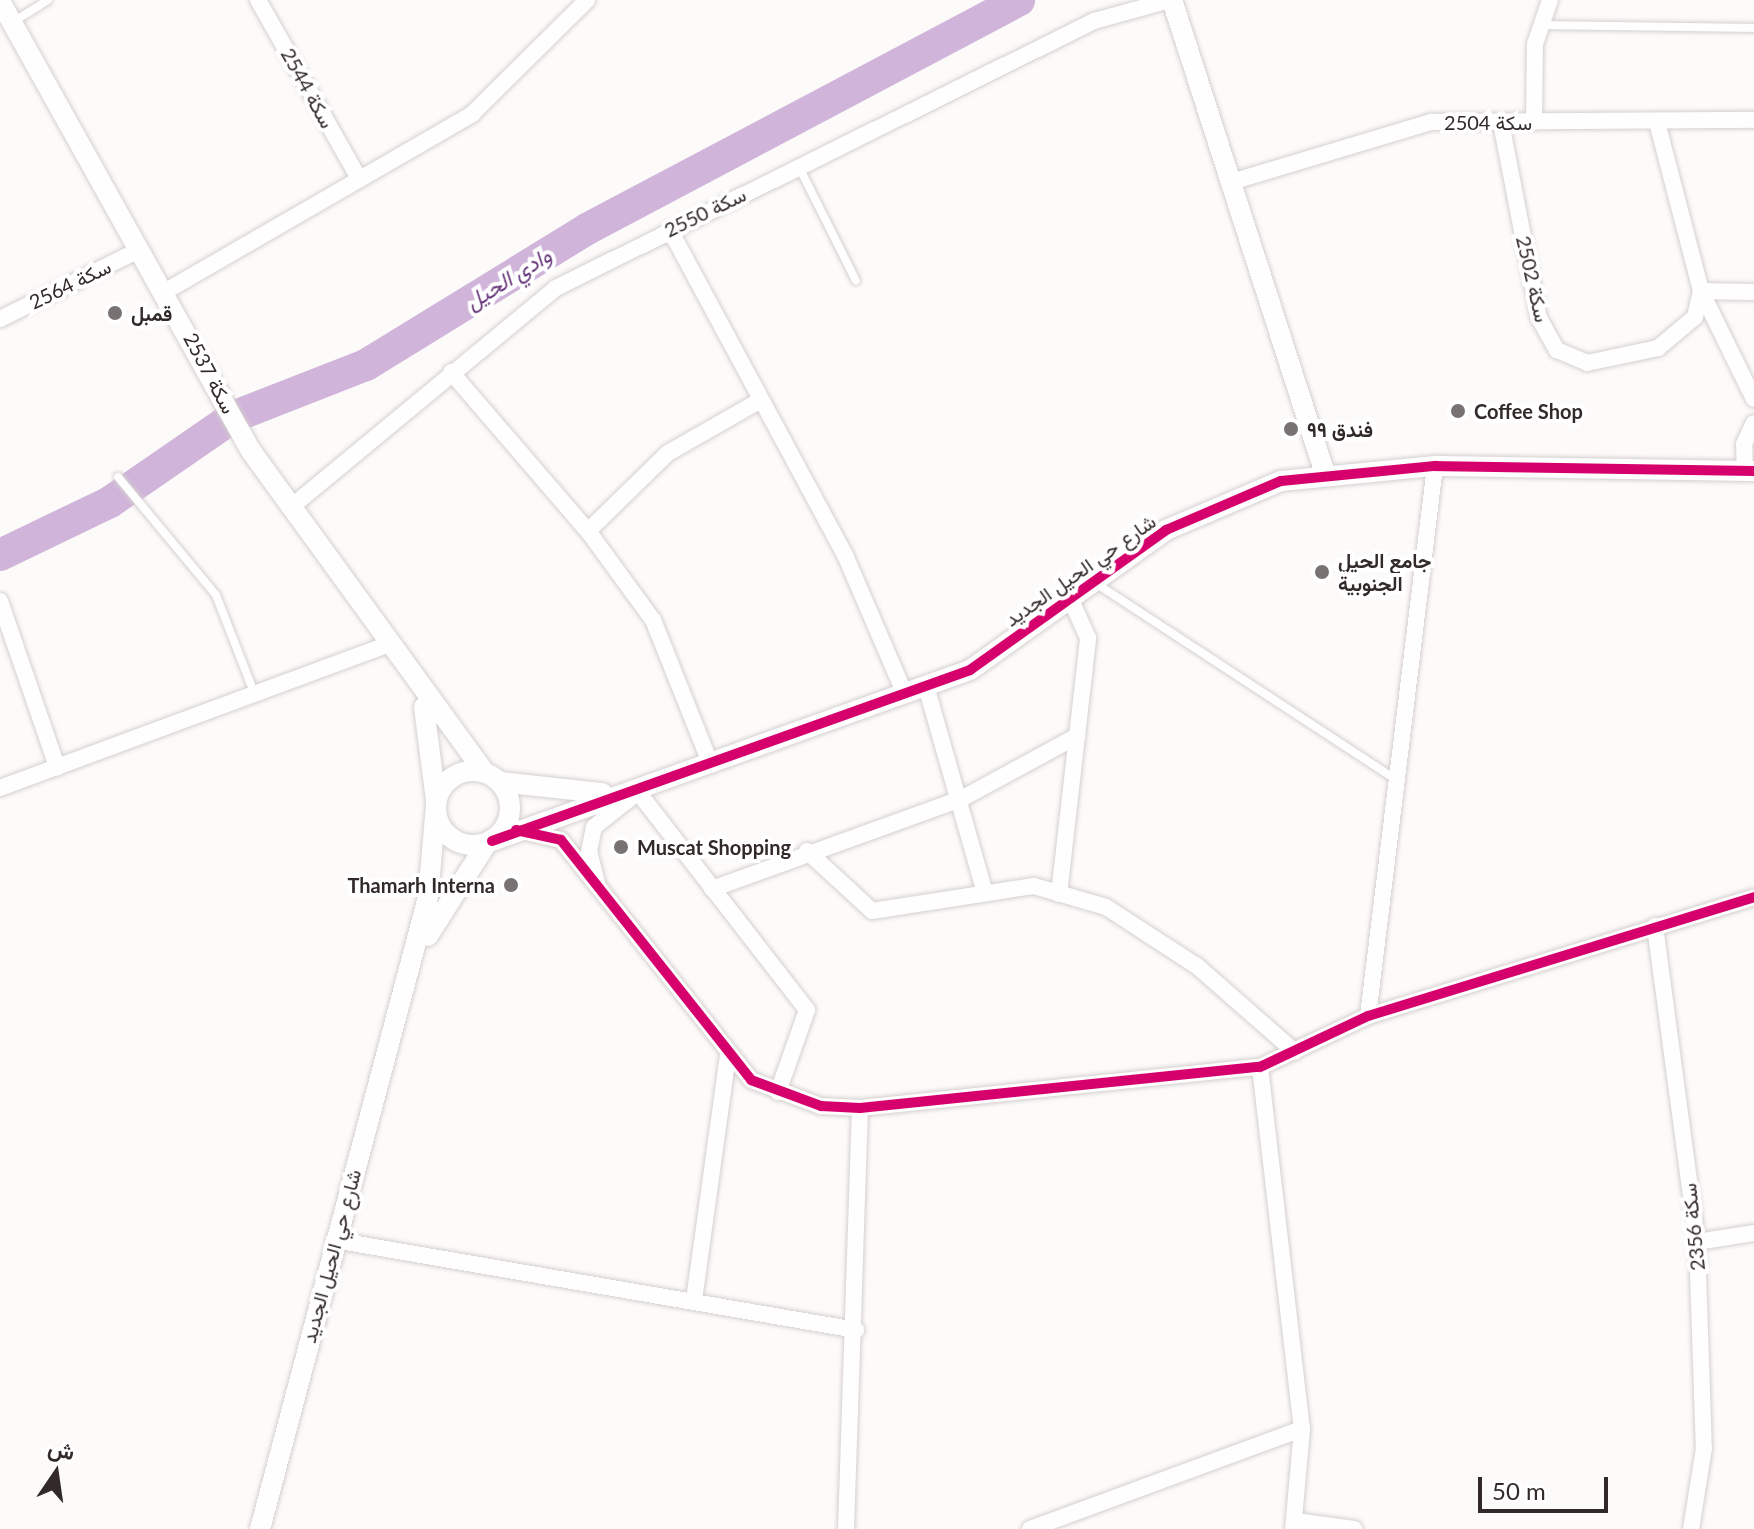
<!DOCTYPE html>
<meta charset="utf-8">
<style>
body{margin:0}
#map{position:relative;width:1754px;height:1529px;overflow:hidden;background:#fdfbfa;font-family:Lato,Vazirmatn,sans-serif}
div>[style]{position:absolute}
.river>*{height:32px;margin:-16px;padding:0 16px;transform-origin:16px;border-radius:16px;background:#d0b4da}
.roads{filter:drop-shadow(0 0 2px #d5d0cf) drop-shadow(0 0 2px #d5d0cf)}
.service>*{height:8px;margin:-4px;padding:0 4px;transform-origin:4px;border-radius:4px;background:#fffefe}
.minor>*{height:16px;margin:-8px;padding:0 8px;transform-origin:8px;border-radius:8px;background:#fffefe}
.tertiary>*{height:20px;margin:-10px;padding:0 10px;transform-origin:10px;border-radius:10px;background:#fffefe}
.tertiary>.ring{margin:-10px;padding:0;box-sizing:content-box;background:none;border:20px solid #fffefe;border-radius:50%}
.cycleway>*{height:10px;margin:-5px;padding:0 5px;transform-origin:5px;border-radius:5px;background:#d6006c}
.dots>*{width:22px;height:22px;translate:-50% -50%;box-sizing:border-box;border:4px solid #fff;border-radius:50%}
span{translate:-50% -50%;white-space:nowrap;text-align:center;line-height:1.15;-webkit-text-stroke:8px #fff;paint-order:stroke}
.street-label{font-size:20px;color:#322929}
.poi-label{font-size:20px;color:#322929;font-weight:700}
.left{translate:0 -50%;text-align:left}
.right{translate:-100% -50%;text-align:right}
.water-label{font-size:22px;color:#67377b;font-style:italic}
.north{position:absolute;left:16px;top:1433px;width:80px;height:80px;-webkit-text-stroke:6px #fff;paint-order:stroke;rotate:13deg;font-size:22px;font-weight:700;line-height:32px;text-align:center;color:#322929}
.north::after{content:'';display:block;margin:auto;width:28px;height:36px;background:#322929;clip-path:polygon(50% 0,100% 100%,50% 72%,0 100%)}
.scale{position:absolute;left:1478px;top:1477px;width:130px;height:36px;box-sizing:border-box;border:4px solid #322929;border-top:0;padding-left:10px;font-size:24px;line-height:28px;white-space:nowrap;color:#322929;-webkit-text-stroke:6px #fff;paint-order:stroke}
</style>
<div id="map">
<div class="river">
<i style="left:0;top:555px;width:122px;rotate:-25.7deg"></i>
<i style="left:110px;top:502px;width:150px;rotate:-34.6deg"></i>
<i style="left:233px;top:417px;width:143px;rotate:-21.4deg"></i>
<i style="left:366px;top:365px;width:259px;rotate:-31.6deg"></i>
<i style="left:587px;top:229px;width:489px;rotate:-27.9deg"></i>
</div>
<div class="roads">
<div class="service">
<i style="left:13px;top:22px;width:41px;rotate:-32.2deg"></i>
<i style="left:1540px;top:25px;width:214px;rotate:0.8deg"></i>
<i style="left:799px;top:167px;width:127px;rotate:63.4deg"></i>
<i style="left:118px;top:477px;width:153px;rotate:50.3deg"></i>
<i style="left:216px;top:595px;width:107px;rotate:68.7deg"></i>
<i style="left:1097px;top:584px;width:358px;rotate:33.2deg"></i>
</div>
<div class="minor">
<i style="left:258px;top:0;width:203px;rotate:60.5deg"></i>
<i style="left:1534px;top:122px;width:78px;rotate:-89.3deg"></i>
<i style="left:1535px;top:44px;width:46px;rotate:-71.2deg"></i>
<i style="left:1657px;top:122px;width:175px;rotate:75.4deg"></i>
<i style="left:1701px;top:291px;width:120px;rotate:63.9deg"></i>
<i style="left:1501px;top:123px;width:199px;rotate:79deg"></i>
<i style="left:1539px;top:318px;width:37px;rotate:61deg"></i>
<i style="left:1557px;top:350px;width:33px;rotate:23deg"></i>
<i style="left:1587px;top:363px;width:73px;rotate:-11.9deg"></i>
<i style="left:1658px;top:348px;width:48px;rotate:-40deg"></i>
<i style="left:1695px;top:317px;width:27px;rotate:-77deg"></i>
<i style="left:1231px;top:182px;width:209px;rotate:-16.7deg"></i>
<i style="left:1431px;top:122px;width:323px;rotate:-0.4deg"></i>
<i style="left:670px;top:230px;width:369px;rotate:61.7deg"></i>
<i style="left:845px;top:555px;width:151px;rotate:66.7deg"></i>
<i style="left:166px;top:291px;width:354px;rotate:-30deg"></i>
<i style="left:472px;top:114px;width:162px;rotate:-44.7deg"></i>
<i style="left:1701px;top:291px;width:53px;rotate:1.1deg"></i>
<i style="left:0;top:319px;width:157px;rotate:-26.4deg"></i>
<i style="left:451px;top:372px;width:210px;rotate:49.3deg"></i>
<i style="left:588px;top:531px;width:110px;rotate:53.9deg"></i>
<i style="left:653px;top:620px;width:156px;rotate:68.2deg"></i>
<i style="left:1745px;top:471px;width:27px;rotate:-92deg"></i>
<i style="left:1744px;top:444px;width:23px;rotate:-65deg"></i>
<i style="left:290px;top:508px;width:345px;rotate:-39.6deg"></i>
<i style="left:556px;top:288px;width:601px;rotate:-26.39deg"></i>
<i style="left:1094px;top:21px;width:79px;rotate:-15.4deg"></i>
<i style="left:588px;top:531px;width:112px;rotate:-44.3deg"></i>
<i style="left:668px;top:453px;width:107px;rotate:-29.7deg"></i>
<i style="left:0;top:601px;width:176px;rotate:71deg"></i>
<i style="left:926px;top:686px;width:212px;rotate:74.1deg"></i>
<i style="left:0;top:788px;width:418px;rotate:-20.3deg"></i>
<i style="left:522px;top:831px;width:40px;rotate:13deg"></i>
<i style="left:561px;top:840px;width:306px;rotate:51.6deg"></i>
<i style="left:751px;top:1080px;width:75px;rotate:20.4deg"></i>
<i style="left:821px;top:1106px;width:39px;rotate:3deg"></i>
<i style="left:860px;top:1108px;width:402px;rotate:-5.9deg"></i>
<i style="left:1260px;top:1067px;width:119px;rotate:-25.3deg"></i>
<i style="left:1368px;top:1016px;width:404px;rotate:-17.1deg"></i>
<i style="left:807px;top:851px;width:88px;rotate:42.7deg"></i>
<i style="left:872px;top:911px;width:164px;rotate:-8.8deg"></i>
<i style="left:1034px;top:886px;width:75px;rotate:16.3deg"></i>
<i style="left:1106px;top:907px;width:108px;rotate:33deg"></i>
<i style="left:1197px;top:966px;width:130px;rotate:41.3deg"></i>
<i style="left:597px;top:883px;width:32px;rotate:-104deg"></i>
<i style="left:589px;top:852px;width:25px;rotate:-79deg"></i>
<i style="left:594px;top:827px;width:56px;rotate:-38.5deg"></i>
<i style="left:638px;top:792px;width:276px;rotate:52.2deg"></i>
<i style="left:807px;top:1010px;width:87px;rotate:109.5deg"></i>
<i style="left:712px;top:889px;width:267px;rotate:-19.9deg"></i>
<i style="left:963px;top:798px;width:130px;rotate:-28.5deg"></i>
<i style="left:1059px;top:894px;width:258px;rotate:-83.5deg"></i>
<i style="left:1088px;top:638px;width:42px;rotate:-114.1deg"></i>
<i style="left:1655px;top:926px;width:319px;rotate:82.4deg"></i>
<i style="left:1697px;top:1242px;width:206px;rotate:88.1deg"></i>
<i style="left:1704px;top:1448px;width:82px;rotate:99.1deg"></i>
<i style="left:1368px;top:1016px;width:554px;rotate:-83.05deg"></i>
<i style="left:1260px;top:1067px;width:364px;rotate:83.4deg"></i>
<i style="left:1302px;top:1429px;width:100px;rotate:95.1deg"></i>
<i style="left:334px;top:1240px;width:530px;rotate:9.78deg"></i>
<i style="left:1697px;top:1242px;width:58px;rotate:-9deg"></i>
<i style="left:694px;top:1300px;width:246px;rotate:-82.1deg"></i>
<i style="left:1295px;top:1521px;width:60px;rotate:7.7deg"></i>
<i style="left:846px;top:1529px;width:421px;rotate:-88.1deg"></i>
<i style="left:1030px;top:1529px;width:290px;rotate:-20.2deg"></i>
</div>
<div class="tertiary">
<i style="left:1172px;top:0;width:495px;rotate:72.1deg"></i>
<i style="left:0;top:1px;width:515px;rotate:60.85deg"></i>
<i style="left:251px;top:451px;width:397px;rotate:54deg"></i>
<i style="left:424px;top:707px;width:95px;rotate:82.7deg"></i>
<i class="ring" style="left:436px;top:771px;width:54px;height:54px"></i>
<i style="left:500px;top:782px;width:103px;rotate:6.2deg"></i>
<i style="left:492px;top:841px;width:508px;rotate:-19.68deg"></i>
<i style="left:970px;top:670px;width:241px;rotate:-35.5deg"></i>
<i style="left:1166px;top:530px;width:125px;rotate:-23.1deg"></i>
<i style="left:1281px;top:481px;width:155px;rotate:-5.6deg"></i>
<i style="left:1435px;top:466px;width:319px;rotate:0.9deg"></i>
<i style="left:428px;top:936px;width:110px;rotate:-57.6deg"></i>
<i style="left:260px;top:1529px;width:654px;rotate:-75.11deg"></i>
<i style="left:428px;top:897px;width:91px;rotate:-85deg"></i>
</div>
</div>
<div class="cycleway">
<i style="left:516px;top:830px;width:46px;rotate:12.5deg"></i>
<i style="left:561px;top:840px;width:306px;rotate:51.6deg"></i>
<i style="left:751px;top:1080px;width:75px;rotate:20.4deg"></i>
<i style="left:821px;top:1106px;width:39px;rotate:3deg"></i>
<i style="left:860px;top:1108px;width:402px;rotate:-5.9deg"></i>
<i style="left:1260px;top:1067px;width:119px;rotate:-25.3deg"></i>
<i style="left:1368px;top:1016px;width:404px;rotate:-17.1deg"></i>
<i style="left:492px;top:841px;width:508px;rotate:-19.68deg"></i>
<i style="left:970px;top:670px;width:241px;rotate:-35.5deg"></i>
<i style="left:1166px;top:530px;width:125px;rotate:-23.1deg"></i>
<i style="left:1281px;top:481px;width:155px;rotate:-5.6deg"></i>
<i style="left:1435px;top:466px;width:319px;rotate:0.9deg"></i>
</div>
<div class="dots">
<i style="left:115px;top:313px;background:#797272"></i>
<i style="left:1458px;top:411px;background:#797272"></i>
<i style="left:1291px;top:429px;background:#797272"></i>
<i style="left:1322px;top:572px;background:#797272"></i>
<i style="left:621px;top:847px;background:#797272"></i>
<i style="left:511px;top:885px;background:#797272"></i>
</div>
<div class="street-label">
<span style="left:308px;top:88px;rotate:61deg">سكة 2544</span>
<span style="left:1488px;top:122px">سكة 2504</span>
<span style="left:705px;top:212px;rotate:-26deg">سكة 2550</span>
<span style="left:1533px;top:279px;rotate:77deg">سكة 2502</span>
<span style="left:70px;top:284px;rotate:-26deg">سكة 2564</span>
<span style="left:210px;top:373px;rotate:62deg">سكة 2537</span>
<span style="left:1080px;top:570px;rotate:-35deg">شارع حي الحيل الجديد</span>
<span style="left:1693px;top:1227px;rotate:-96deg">سكة 2356</span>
<span style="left:331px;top:1256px;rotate:-75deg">شارع حي الحيل الجديد</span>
</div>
<div class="poi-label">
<span class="left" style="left:131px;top:313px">قمبل</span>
<span class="left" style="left:1474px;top:411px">Coffee Shop</span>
<span class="left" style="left:1307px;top:429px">فندق ٩٩</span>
<span class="left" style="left:1338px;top:572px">جامع الحيل<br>الجنوبية</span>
<span class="left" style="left:637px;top:847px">Muscat Shopping</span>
<span class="right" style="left:495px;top:885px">Thamarh Interna</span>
</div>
<div class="water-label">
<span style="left:508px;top:278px;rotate:-32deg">وادي الحيل</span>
</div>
<div class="north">ش</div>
<div class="scale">50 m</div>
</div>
